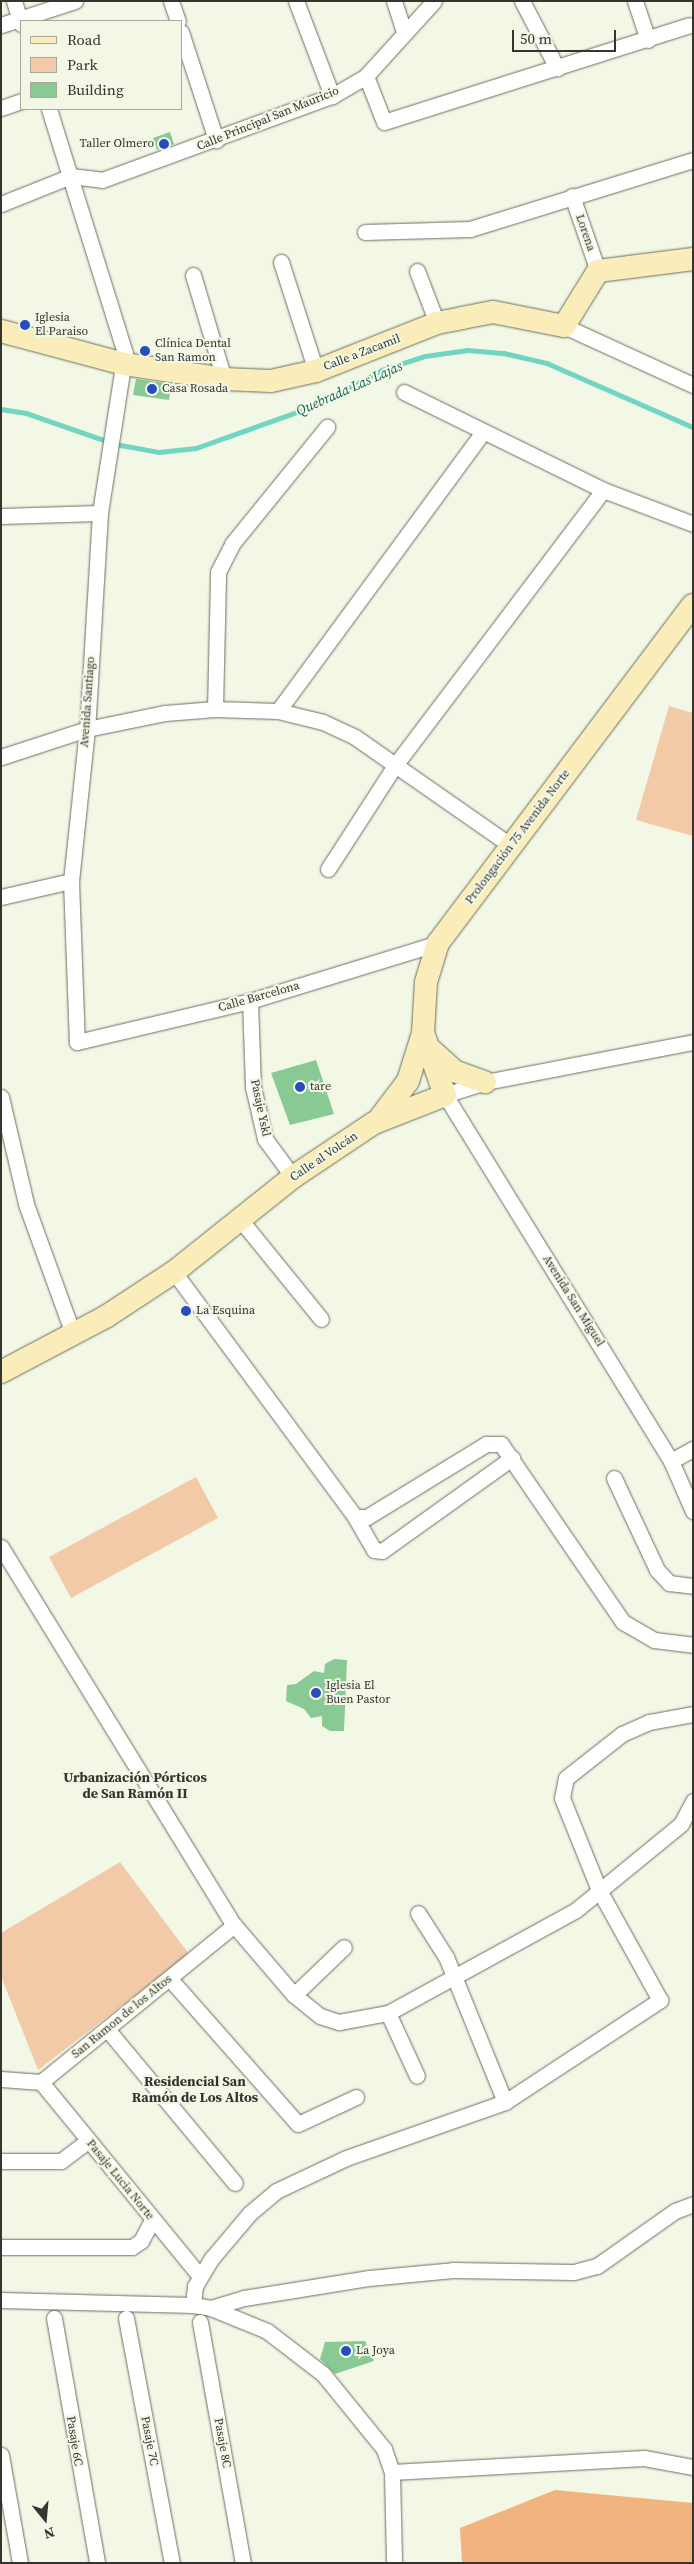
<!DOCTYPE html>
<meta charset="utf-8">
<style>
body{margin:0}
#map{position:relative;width:694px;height:2564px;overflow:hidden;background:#f2f7e6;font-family:"Source Serif 4",serif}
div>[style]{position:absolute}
.green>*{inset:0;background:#f3caa7}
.forest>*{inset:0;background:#f2b47e}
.stream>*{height:4.5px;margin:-2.25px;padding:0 2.25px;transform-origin:2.25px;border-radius:2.25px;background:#71d6c1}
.building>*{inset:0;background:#88c994}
.roads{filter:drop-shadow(0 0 1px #6a6f5f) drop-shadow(0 0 1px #6a6f5f)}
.street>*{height:15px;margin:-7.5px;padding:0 7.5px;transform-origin:7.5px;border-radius:7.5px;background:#fff}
.secondary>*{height:22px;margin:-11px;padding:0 11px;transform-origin:11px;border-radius:11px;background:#faedb9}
.dots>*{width:14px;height:14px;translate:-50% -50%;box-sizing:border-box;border:2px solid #f2f7e6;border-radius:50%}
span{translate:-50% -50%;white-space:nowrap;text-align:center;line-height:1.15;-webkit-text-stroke:4px #f2f7e6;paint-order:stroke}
.street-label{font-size:12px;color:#33352e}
.poi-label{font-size:12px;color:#33352e}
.right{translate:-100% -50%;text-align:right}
.left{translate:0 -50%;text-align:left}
.water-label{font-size:14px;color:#0d6255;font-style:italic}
.neighbourhood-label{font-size:14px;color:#33352e;font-weight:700}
.frame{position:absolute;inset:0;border:2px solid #33352e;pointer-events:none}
.legend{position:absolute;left:20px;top:20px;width:162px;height:90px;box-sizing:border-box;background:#f2f7e6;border:1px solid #a6a99c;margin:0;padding:6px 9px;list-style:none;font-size:15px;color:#33352e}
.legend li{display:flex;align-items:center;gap:10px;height:25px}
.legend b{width:25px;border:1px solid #a6a99c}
.north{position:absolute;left:20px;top:2494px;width:50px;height:50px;-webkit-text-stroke:4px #f2f7e6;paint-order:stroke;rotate:163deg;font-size:14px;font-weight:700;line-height:20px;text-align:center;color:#33352e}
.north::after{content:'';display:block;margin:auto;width:18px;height:22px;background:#33352e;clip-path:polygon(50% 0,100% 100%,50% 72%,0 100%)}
.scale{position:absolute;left:512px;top:30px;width:104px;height:22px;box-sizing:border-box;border:2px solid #33352e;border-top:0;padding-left:6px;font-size:15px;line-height:18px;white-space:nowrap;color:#33352e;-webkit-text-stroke:4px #f2f7e6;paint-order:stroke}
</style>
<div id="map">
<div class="green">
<i style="clip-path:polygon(669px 706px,693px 713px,693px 836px,636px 820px)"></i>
<i style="clip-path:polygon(196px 1477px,218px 1518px,71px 1598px,49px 1557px)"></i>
<i style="clip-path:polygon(120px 1862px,189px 1954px,38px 2070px,1px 1976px,1px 1933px)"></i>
</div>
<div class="forest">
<i style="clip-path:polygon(555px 2490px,693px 2503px,693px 2563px,462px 2563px,460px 2528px)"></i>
</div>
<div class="stream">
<i style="left:1px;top:409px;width:25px;rotate:9deg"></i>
<i style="left:26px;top:413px;width:86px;rotate:19.1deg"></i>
<i style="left:115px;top:444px;width:45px;rotate:10.3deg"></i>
<i style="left:159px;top:452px;width:37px;rotate:-6deg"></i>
<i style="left:196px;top:448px;width:128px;rotate:-19.6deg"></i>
<i style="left:317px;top:405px;width:74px;rotate:-28.3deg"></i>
<i style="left:382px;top:370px;width:45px;rotate:-18deg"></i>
<i style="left:425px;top:356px;width:43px;rotate:-7.9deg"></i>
<i style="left:468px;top:350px;width:36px;rotate:5deg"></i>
<i style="left:504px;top:353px;width:44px;rotate:13.1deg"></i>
<i style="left:547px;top:363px;width:159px;rotate:23.7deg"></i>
</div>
<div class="building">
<i style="clip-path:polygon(170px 132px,174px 144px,157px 150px,153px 138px)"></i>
<i style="clip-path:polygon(136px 379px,171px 384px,169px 400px,133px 395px)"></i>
<i style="clip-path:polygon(316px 1060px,334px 1114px,290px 1125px,271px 1073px)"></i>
<i style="clip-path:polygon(334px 1659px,347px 1660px,344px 1731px,330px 1731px,322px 1726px,322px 1716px,311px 1718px,304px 1709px,286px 1701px,287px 1685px,296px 1684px,314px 1671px,324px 1673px,325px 1664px)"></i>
<i style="clip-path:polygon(365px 2341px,374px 2361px,335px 2374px,320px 2359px,325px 2342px)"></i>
</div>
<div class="roads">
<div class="street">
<i style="left:14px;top:1px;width:24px;rotate:73deg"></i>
<i style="left:171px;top:1px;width:21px;rotate:71deg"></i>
<i style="left:296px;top:1px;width:102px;rotate:69.2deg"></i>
<i style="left:394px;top:1px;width:33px;rotate:72deg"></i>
<i style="left:522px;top:1px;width:76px;rotate:62.4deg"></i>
<i style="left:635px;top:1px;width:41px;rotate:71.6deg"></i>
<i style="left:1px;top:25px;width:78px;rotate:-18deg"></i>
<i style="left:181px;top:32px;width:114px;rotate:72deg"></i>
<i style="left:366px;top:76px;width:49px;rotate:68.6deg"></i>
<i style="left:384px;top:122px;width:320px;rotate:-17.6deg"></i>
<i style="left:1px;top:108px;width:21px;rotate:-19deg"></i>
<i style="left:49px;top:109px;width:256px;rotate:72.7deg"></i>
<i style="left:125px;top:353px;width:162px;rotate:98.9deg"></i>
<i style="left:100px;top:513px;width:216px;rotate:93.4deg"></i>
<i style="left:87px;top:729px;width:153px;rotate:96deg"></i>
<i style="left:71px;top:881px;width:161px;rotate:87.9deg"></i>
<i style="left:77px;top:1042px;width:178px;rotate:-13.3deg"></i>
<i style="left:250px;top:1001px;width:197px;rotate:-17.1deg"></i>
<i style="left:572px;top:196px;width:79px;rotate:70.9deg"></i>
<i style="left:1px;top:204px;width:75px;rotate:-21.8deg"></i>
<i style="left:71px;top:176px;width:31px;rotate:7deg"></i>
<i style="left:102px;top:180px;width:245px;rotate:-20.1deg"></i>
<i style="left:332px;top:96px;width:39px;rotate:-30deg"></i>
<i style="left:366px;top:76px;width:101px;rotate:-47.8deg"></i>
<i style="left:365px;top:232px;width:105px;rotate:-1.6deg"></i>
<i style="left:470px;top:229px;width:233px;rotate:-17.2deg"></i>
<i style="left:281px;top:262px;width:114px;rotate:72.2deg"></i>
<i style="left:417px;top:271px;width:56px;rotate:69deg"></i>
<i style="left:193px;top:275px;width:109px;rotate:73.4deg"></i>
<i style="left:564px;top:326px;width:142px;rotate:24.6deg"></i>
<i style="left:404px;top:392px;width:222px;rotate:26.2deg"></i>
<i style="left:603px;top:490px;width:96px;rotate:20.7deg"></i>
<i style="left:1px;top:516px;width:99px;rotate:-1.7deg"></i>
<i style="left:215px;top:709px;width:137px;rotate:-88.7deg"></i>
<i style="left:218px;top:572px;width:31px;rotate:-63deg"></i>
<i style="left:232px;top:544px;width:151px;rotate:-50.9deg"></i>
<i style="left:278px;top:711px;width:345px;rotate:-53.7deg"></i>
<i style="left:1px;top:757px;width:90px;rotate:-18deg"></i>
<i style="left:87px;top:729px;width:80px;rotate:-11.6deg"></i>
<i style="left:165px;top:713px;width:50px;rotate:-4.6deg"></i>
<i style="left:215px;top:709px;width:63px;rotate:1.8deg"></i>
<i style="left:278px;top:711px;width:46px;rotate:13.7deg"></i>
<i style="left:323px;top:722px;width:35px;rotate:25deg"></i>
<i style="left:355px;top:737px;width:190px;rotate:34.9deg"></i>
<i style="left:328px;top:869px;width:125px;rotate:-57.1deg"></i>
<i style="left:396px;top:764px;width:343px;rotate:-52.9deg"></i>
<i style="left:1px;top:897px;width:72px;rotate:-12.9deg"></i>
<i style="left:250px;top:1001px;width:86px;rotate:88deg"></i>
<i style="left:253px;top:1087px;width:53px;rotate:77deg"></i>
<i style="left:265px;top:1139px;width:47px;rotate:53.6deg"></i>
<i style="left:693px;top:1042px;width:212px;rotate:169.1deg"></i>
<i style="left:485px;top:1082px;width:42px;rotate:162deg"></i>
<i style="left:445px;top:1095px;width:430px;rotate:58.3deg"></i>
<i style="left:671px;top:1461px;width:55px;rotate:66.3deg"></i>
<i style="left:1px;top:1097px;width:110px;rotate:76.8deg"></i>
<i style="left:26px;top:1204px;width:138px;rotate:70.1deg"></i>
<i style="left:239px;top:1218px;width:130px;rotate:50.9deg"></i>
<i style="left:174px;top:1272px;width:305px;rotate:53.5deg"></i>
<i style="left:355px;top:1517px;width:38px;rotate:60deg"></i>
<i style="left:374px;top:1550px;width:8px;rotate:7deg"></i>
<i style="left:382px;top:1551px;width:160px;rotate:-35.6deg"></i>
<i style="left:671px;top:1461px;width:25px;rotate:-29deg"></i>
<i style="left:614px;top:1478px;width:102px;rotate:64.9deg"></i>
<i style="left:657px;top:1570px;width:18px;rotate:47deg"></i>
<i style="left:669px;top:1583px;width:24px;rotate:7deg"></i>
<i style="left:355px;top:1517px;width:12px"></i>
<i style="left:367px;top:1517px;width:140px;rotate:-31.5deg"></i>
<i style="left:486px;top:1444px;width:15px"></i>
<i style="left:501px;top:1444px;width:216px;rotate:55.6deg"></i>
<i style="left:623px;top:1622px;width:36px;rotate:30deg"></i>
<i style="left:654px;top:1640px;width:39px;rotate:7deg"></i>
<i style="left:1px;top:1547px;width:444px;rotate:58.4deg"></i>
<i style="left:234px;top:1925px;width:92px;rotate:49.4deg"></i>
<i style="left:294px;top:1995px;width:33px;rotate:39deg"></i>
<i style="left:320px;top:2016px;width:20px;rotate:18deg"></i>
<i style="left:339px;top:2022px;width:50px;rotate:-10.4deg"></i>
<i style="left:388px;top:2013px;width:214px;rotate:-28.7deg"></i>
<i style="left:576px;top:1910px;width:136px;rotate:-39.3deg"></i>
<i style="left:681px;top:1824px;width:26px;rotate:-62deg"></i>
<i style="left:170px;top:1979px;width:193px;rotate:48.6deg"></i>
<i style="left:298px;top:2124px;width:64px;rotate:-25deg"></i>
<i style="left:294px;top:1995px;width:69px;rotate:-43.8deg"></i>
<i style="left:388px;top:2013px;width:69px;rotate:65.3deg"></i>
<i style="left:107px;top:2029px;width:200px;rotate:50.3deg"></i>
<i style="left:1px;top:2079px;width:40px;rotate:4.3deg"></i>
<i style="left:41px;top:2082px;width:249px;rotate:-39.1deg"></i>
<i style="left:41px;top:2082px;width:251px;rotate:50.7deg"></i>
<i style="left:505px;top:2102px;width:186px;rotate:-33.3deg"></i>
<i style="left:660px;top:2000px;width:126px;rotate:-119deg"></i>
<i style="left:599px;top:1890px;width:99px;rotate:-111.9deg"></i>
<i style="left:562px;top:1798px;width:20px;rotate:-79deg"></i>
<i style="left:566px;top:1778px;width:71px;rotate:-38.2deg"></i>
<i style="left:622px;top:1734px;width:30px;rotate:-24deg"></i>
<i style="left:649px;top:1722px;width:45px;rotate:-10.3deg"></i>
<i style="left:1px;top:2161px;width:60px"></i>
<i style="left:61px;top:2161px;width:34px;rotate:-37deg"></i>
<i style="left:1px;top:2247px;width:131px"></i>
<i style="left:132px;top:2247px;width:11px;rotate:-34deg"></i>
<i style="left:141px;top:2241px;width:24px;rotate:-62deg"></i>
<i style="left:1px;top:2300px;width:192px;rotate:1.5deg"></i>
<i style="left:193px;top:2305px;width:18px;rotate:9deg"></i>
<i style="left:211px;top:2308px;width:61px;rotate:22.3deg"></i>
<i style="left:267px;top:2331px;width:71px;rotate:37.5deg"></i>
<i style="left:323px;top:2374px;width:97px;rotate:50.9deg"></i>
<i style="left:384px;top:2449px;width:24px;rotate:71deg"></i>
<i style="left:392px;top:2472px;width:91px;rotate:88.7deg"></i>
<i style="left:193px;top:2305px;width:19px;rotate:-84deg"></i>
<i style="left:195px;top:2286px;width:33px;rotate:-59deg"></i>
<i style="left:212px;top:2258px;width:59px;rotate:-49.8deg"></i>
<i style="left:250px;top:2213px;width:34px;rotate:-40deg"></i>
<i style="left:276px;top:2191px;width:77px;rotate:-25.2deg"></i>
<i style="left:346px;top:2158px;width:169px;rotate:-19.4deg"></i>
<i style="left:505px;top:2102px;width:157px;rotate:-112.1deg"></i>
<i style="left:446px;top:1957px;width:52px;rotate:-122.5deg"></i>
<i style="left:211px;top:2308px;width:34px;rotate:-17deg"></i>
<i style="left:244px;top:2298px;width:127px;rotate:-9.1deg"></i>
<i style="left:369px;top:2278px;width:84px;rotate:-5.4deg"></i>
<i style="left:453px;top:2270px;width:121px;rotate:0.9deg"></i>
<i style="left:574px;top:2272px;width:24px;rotate:-15deg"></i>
<i style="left:597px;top:2266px;width:95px;rotate:-35.2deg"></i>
<i style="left:675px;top:2211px;width:19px;rotate:-21deg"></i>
<i style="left:54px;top:2318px;width:249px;rotate:80deg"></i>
<i style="left:126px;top:2318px;width:249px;rotate:79.4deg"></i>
<i style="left:200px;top:2322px;width:245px;rotate:79.9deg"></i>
<i style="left:1px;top:2455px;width:110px;rotate:80deg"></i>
<i style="left:392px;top:2472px;width:252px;rotate:-3.2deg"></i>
<i style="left:644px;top:2458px;width:50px;rotate:10.4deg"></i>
</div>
<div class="secondary">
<i style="left:1px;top:331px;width:127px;rotate:15deg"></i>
<i style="left:124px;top:364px;width:101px;rotate:8.5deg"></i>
<i style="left:224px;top:379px;width:47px;rotate:2.4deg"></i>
<i style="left:271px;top:381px;width:46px;rotate:-12.5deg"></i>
<i style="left:316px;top:371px;width:130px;rotate:-21.6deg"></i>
<i style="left:437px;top:323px;width:25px;rotate:-11deg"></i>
<i style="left:462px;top:318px;width:32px;rotate:-11deg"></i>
<i style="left:493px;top:312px;width:72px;rotate:11.2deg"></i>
<i style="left:564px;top:326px;width:65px;rotate:-58.3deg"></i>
<i style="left:598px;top:271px;width:96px;rotate:-7.2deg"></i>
<i style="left:431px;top:1050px;width:31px;rotate:42deg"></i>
<i style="left:454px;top:1071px;width:33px;rotate:20deg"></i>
<i style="left:380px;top:1118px;width:46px;rotate:-52.9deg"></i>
<i style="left:408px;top:1081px;width:50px;rotate:-72.6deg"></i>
<i style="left:1px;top:1372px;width:120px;rotate:-27.8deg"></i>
<i style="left:107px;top:1316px;width:80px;rotate:-33.3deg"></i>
<i style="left:174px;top:1272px;width:152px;rotate:-38.6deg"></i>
<i style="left:293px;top:1177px;width:97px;rotate:-33.7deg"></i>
<i style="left:374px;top:1123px;width:76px;rotate:-21.5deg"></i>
<i style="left:445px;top:1095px;width:66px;rotate:-109.5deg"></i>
<i style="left:423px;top:1033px;width:51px;rotate:-86.6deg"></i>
<i style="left:426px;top:982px;width:41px;rotate:-72.9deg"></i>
<i style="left:438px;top:943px;width:423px;rotate:-53deg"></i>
</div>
</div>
<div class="dots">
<i style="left:164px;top:144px;background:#264dbb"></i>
<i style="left:25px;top:325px;background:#264dbb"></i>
<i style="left:145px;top:351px;background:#264dbb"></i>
<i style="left:152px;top:389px;background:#264dbb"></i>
<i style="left:300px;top:1087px;background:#264dbb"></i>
<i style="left:186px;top:1311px;background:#264dbb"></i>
<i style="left:316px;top:1693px;background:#264dbb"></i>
<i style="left:346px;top:2351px;background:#264dbb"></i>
</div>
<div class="street-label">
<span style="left:268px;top:119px;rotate:-22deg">Calle Principal San Mauricio</span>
<span style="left:585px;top:233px;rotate:71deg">Lorena</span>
<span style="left:362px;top:353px;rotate:-21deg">Calle a Zacamil</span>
<span style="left:88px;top:702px;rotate:-86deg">Avenida Santiago</span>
<span style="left:518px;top:837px;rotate:-53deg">Prolongación 75 Avenida Norte</span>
<span style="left:259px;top:997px;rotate:-16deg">Calle Barcelona</span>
<span style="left:260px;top:1108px;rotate:78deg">Pasaje Yskl</span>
<span style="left:324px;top:1157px;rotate:-34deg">Calle al Volcán</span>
<span style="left:573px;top:1301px;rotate:58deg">Avenida San Miguel</span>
<span style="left:122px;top:2017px;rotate:-39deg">San Ramon de los Altos</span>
<span style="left:120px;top:2180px;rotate:51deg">Pasaje Lucia Norte</span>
<span style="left:74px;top:2441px;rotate:81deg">Pasaje 6C</span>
<span style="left:149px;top:2441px;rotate:79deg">Pasaje 7C</span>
<span style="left:222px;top:2443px;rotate:80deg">Pasaje 8C</span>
</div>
<div class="poi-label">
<span class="right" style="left:154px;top:144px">Taller Olmero</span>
<span class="left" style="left:35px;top:325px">Iglesia<br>El Paraiso</span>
<span class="left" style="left:155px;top:351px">Clínica Dental<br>San Ramon</span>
<span class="left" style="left:162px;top:389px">Casa Rosada</span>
<span class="left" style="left:310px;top:1087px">tare</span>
<span class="left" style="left:196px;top:1311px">La Esquina</span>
<span class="left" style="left:326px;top:1693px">Iglesia El<br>Buen Pastor</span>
<span class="left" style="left:356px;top:2351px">La Joya</span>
</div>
<div class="water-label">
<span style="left:349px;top:388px;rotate:-24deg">Quebrada Las Lajas</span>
</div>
<div class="neighbourhood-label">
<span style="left:135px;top:1785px">Urbanización Pórticos<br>de San Ramón II</span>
<span style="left:195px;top:2089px">Residencial San<br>Ramón de Los Altos</span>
</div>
<div class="frame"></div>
<ul class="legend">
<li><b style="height:6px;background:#faedb9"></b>Road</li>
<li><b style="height:14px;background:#f3caa7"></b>Park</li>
<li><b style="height:14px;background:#88c994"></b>Building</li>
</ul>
<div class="north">N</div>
<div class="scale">50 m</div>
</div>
